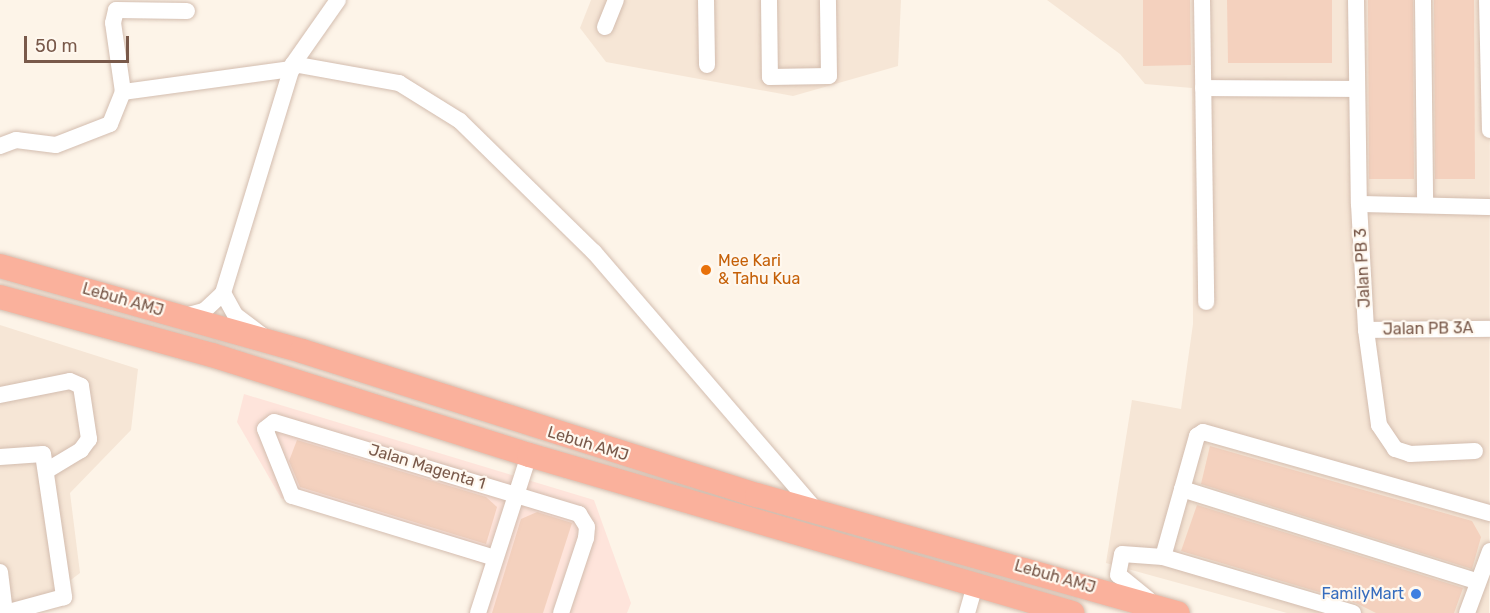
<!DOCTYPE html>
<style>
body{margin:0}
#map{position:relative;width:1490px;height:613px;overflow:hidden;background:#fdf4e8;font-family:Rubik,sans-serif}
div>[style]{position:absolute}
.residential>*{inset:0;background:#f6e6d6}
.commercial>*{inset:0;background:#fee4db}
.building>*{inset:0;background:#f4d1be}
.roads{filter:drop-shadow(0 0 2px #d3bdaf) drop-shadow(0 0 2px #d3bdaf)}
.minor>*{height:16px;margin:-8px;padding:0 8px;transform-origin:8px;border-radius:8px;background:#fff}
.highway>*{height:24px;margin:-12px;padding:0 12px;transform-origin:12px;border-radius:12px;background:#fab19c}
.dots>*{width:16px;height:16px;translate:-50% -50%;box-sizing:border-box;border:3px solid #fff8ef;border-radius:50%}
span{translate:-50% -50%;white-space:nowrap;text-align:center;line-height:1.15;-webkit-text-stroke:4.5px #fff8ef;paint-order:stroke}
.food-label{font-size:16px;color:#c56008}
.left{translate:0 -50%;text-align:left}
.street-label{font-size:16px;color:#79594a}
.shop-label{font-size:16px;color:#366cbe}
.right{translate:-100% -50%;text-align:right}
.scale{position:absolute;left:24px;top:36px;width:105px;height:27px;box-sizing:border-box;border:3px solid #79594a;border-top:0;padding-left:8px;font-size:18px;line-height:21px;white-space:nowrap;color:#79594a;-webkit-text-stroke:4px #fff8ef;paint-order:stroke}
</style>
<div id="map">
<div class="residential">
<i style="clip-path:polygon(591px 0,901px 0,898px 66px,793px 96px,606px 62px,580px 28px)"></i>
<i style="clip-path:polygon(1047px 0,1490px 0,1489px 613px,1287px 613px,1106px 563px,1132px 400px,1181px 409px,1193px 324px,1192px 88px,1145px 84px,1120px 54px)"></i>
<i style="clip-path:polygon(0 325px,138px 369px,131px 430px,70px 493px,80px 573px,27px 613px,0 613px)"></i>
</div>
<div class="commercial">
<i style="clip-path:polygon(244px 394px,594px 500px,631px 603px,627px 613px,470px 613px,484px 564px,281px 498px,237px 422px)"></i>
</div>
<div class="building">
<i style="clip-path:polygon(1143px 0,1190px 0,1191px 65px,1143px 66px)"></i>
<i style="clip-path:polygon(1227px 0,1332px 0,1332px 63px,1228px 63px)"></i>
<i style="clip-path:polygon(1368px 0,1413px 0,1414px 179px,1369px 179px)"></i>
<i style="clip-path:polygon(1434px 0,1474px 0,1475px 179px,1435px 179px)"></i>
<i style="clip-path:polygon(297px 440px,486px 497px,497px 507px,486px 544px,300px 487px,289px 461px)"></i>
<i style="clip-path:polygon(1210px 446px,1472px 521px,1481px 537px,1472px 569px,1201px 484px)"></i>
<i style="clip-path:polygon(1197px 505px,1463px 588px,1454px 613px,1376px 613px,1356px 603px,1181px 551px)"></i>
<i style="clip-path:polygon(537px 512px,572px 523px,543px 613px,492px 613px,521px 519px)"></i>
</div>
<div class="roads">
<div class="minor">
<i style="left:706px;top:0;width:65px;rotate:89.1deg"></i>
<i style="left:769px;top:0;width:77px;rotate:89.3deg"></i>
<i style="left:770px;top:77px;width:59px;rotate:-1deg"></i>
<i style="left:829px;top:76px;width:76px;rotate:-90.8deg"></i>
<i style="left:1202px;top:0;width:302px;rotate:89.2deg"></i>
<i style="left:1356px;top:0;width:204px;rotate:89.2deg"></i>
<i style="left:1359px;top:204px;width:126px;rotate:86.8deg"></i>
<i style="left:1366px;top:330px;width:96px;rotate:82.2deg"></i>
<i style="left:1379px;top:425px;width:29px;rotate:56deg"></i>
<i style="left:1395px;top:449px;width:16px;rotate:18deg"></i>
<i style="left:1410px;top:454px;width:65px;rotate:-2.6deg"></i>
<i style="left:1423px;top:0;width:205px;rotate:89.4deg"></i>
<i style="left:1487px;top:0;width:130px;rotate:88.7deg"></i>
<i style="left:605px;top:27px;width:29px;rotate:-68deg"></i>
<i style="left:293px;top:64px;width:108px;rotate:10.2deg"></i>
<i style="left:399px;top:83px;width:72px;rotate:31.9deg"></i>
<i style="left:460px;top:121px;width:187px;rotate:44.4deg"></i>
<i style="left:594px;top:252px;width:343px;rotate:49.3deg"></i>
<i style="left:1203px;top:88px;width:153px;rotate:0.4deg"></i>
<i style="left:123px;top:92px;width:70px;rotate:-98.2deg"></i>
<i style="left:113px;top:23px;width:13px;rotate:-77deg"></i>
<i style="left:116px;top:10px;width:71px;rotate:0.8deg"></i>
<i style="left:0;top:146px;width:17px;rotate:-21deg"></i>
<i style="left:16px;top:140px;width:40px;rotate:7.1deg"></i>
<i style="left:56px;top:145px;width:58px;rotate:-21.3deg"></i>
<i style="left:110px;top:124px;width:35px;rotate:-68deg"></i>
<i style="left:123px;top:92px;width:171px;rotate:-7.8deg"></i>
<i style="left:1359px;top:204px;width:131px;rotate:1.3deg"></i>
<i style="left:223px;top:293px;width:25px;rotate:61deg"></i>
<i style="left:235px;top:315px;width:34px;rotate:37deg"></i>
<i style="left:185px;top:316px;width:20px;rotate:-15deg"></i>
<i style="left:204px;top:311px;width:26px;rotate:-43deg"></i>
<i style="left:223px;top:293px;width:239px;rotate:-73deg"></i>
<i style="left:293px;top:64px;width:78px;rotate:-54.9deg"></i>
<i style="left:1366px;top:330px;width:124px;rotate:-0.5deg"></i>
<i style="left:0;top:395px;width:71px;rotate:-11.3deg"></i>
<i style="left:70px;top:381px;width:12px;rotate:24deg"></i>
<i style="left:81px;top:386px;width:54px;rotate:81.4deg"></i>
<i style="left:89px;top:439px;width:14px;rotate:126deg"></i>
<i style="left:81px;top:450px;width:41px;rotate:149deg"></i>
<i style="left:0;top:457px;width:43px;rotate:-4deg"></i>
<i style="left:43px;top:454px;width:145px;rotate:81.6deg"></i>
<i style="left:64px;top:597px;width:61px;rotate:164.8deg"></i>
<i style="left:1182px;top:489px;width:310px;rotate:17.4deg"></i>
<i style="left:1163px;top:557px;width:126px;rotate:-74.3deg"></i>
<i style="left:1197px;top:436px;width:7px;rotate:-34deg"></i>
<i style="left:1203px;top:432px;width:298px;rotate:15.8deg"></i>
<i style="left:495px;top:558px;width:212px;rotate:-163deg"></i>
<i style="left:292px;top:496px;width:72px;rotate:-111.9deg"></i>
<i style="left:265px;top:429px;width:11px;rotate:-38deg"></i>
<i style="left:274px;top:422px;width:319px;rotate:16.8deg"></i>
<i style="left:579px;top:514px;width:15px;rotate:58deg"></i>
<i style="left:587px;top:527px;width:11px;rotate:95deg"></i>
<i style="left:586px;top:538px;width:79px;rotate:108.4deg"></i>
<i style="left:0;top:572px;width:41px;rotate:83deg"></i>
<i style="left:1148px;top:599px;width:38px;rotate:-141deg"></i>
<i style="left:1118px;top:575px;width:21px;rotate:-79deg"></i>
<i style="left:1122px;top:554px;width:41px;rotate:4.2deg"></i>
<i style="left:1163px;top:557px;width:198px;rotate:16.4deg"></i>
<i style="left:478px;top:613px;width:166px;rotate:-72.1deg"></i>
<i style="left:967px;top:613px;width:29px;rotate:-74deg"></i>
<i style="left:1467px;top:613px;width:66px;rotate:-69.6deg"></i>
</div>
<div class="highway">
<i style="left:0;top:266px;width:314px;rotate:15.7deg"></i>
<i style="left:302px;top:351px;width:477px;rotate:17.6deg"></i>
<i style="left:757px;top:495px;width:437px;rotate:15.7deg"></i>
<i style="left:0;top:297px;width:220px;rotate:15.3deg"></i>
<i style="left:212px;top:355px;width:332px;rotate:17.5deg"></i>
<i style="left:529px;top:455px;width:566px;rotate:16.22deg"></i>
</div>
</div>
<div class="dots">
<i style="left:706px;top:270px;background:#e8710a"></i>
<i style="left:1416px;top:594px;background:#3f7fe0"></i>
</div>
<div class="food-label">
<span class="left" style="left:718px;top:270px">Mee Kari<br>&amp; Tahu Kua</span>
</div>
<div class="street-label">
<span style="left:1363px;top:268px;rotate:-93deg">Jalan PB 3</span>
<span style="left:123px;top:300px;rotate:16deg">Lebuh AMJ</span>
<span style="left:1428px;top:329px;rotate:-1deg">Jalan PB 3A</span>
<span style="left:588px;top:444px;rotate:17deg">Lebuh AMJ</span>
<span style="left:427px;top:467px;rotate:17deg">Jalan Magenta 1</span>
<span style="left:1055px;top:577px;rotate:16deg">Lebuh AMJ</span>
</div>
<div class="shop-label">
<span class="right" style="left:1404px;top:594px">FamilyMart</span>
</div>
<div class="scale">50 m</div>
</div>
